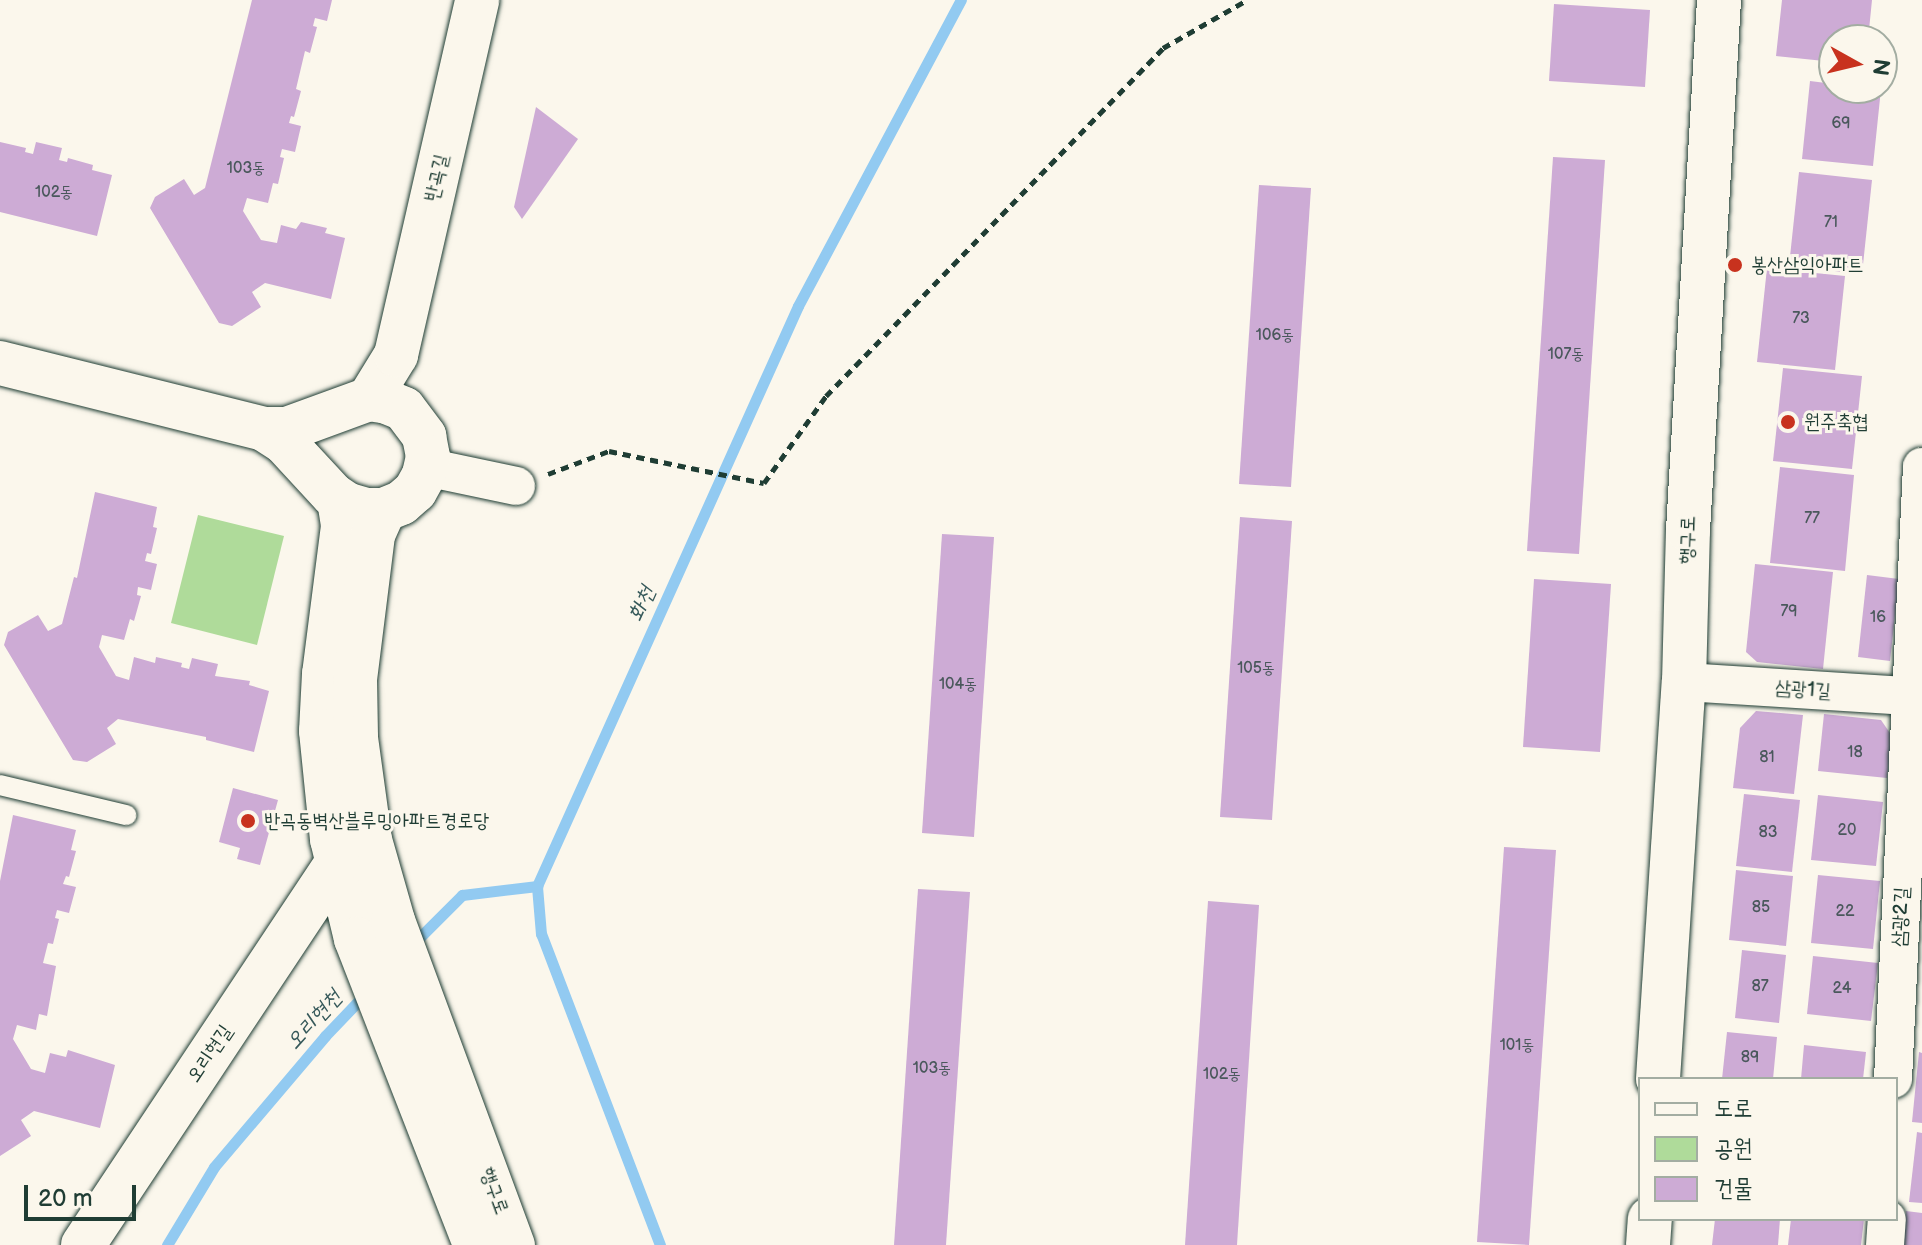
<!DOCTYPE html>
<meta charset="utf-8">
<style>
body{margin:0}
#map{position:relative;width:1922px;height:1245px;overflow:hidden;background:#fbf7ec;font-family:"Balsamiq Sans","Poor Story",sans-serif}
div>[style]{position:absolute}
.green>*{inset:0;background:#afdb9a}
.stream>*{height:11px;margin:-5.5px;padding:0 5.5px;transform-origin:5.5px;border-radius:5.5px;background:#92caf1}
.building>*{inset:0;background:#cdabd5}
.path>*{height:5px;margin-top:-2.5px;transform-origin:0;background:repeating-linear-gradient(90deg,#1f3d34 0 8px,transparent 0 14px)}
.roads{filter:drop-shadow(0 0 2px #1f3d34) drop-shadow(0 0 2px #1f3d34)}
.lane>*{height:20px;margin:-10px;padding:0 10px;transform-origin:10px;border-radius:10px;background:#fbf7ec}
.street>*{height:38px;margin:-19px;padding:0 19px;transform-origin:19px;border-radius:19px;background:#fbf7ec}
.secondary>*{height:44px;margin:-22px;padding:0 22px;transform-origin:22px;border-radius:22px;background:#fbf7ec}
.dots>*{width:22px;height:22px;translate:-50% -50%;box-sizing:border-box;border:4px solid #fbf7ec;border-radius:50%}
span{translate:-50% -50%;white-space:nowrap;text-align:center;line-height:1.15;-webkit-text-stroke:6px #fbf7ec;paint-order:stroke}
.number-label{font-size:16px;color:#4a585c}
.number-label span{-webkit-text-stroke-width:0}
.street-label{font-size:20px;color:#1f3d34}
.poi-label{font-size:20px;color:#1f3d34}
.left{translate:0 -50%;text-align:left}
.water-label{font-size:22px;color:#36595a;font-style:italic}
.legend{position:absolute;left:1638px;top:1077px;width:260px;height:144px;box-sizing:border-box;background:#fbf7ec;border:2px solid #a3ada2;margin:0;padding:10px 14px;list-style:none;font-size:24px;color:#1f3d34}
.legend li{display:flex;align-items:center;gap:16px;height:40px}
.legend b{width:40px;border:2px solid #a3ada2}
.north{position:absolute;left:1818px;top:24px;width:80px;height:80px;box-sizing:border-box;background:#fbf7ec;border:2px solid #a3ada2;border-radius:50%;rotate:98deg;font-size:22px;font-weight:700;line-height:32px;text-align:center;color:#1f3d34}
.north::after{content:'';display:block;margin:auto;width:28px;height:36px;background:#c8321e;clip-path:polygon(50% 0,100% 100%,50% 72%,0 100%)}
.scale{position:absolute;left:24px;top:1185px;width:112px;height:36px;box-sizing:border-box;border:4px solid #1f3d34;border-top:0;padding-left:10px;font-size:24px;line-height:28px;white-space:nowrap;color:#1f3d34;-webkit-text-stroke:6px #fbf7ec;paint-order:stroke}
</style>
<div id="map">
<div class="green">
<i style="clip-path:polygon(198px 515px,284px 536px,257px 645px,171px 623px)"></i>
</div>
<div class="stream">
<i style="left:412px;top:945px;width:71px;rotate:-45deg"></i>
<i style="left:462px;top:895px;width:76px;rotate:-6.8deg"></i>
<i style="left:167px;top:1245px;width:91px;rotate:-58.9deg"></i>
<i style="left:214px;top:1167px;width:172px;rotate:-49.7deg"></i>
<i style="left:325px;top:1036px;width:61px;rotate:-46.3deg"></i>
<i style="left:660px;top:1245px;width:333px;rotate:-110.9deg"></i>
<i style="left:541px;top:934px;width:48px;rotate:-94.8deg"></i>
<i style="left:537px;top:886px;width:636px;rotate:-65.77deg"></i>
<i style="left:798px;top:306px;width:347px;rotate:-62deg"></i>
</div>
<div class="building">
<i style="clip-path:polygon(252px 0,332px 0,327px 21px,315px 18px,313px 26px,317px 27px,310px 53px,305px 51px,296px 89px,301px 91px,294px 117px,291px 116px,289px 123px,301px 126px,295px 152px,282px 149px,280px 157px,284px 158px,278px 184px,273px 183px,268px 203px,247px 198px,243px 211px,261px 240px,277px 243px,281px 225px,296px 229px,301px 222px,327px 228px,325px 233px,345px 238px,331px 299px,265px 283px,252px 292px,261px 307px,232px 326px,219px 323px,150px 208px,155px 197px,184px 179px,194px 195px,205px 188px)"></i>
<i style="clip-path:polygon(1782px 0,1872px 0,1868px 40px,1834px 40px,1834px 62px,1776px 56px)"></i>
<i style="clip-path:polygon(1554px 4px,1650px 10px,1645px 87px,1549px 81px)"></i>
<i style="clip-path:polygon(1810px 81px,1834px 84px,1834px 88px,1881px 89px,1873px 166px,1802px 159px)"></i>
<i style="clip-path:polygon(536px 107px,578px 139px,522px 219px,514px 207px)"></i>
<i style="clip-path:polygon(0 142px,26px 148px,25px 152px,33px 154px,36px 142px,62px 148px,59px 160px,67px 162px,68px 158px,93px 165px,92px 170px,112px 175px,97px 236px,0 212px)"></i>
<i style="clip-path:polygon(1553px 157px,1605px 160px,1579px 554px,1527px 551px)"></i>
<i style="clip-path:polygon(1799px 172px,1872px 180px,1862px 274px,1789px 266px)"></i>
<i style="clip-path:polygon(1259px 185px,1311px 188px,1291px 487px,1239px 484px)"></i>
<i style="clip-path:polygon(1767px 268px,1845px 276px,1835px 370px,1757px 362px)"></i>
<i style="clip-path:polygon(1783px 368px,1862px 376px,1852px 469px,1773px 461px)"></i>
<i style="clip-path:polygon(1780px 467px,1854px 475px,1845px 571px,1770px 563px)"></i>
<i style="clip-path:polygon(95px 492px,157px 507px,153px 527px,157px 528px,151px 554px,147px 553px,145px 561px,157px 564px,151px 590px,138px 587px,137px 595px,141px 596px,134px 621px,130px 619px,124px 640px,102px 635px,99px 647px,116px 676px,129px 680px,134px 657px,155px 663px,156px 657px,182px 663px,181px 667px,189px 669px,192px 658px,218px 664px,215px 676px,250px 681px,249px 685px,269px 691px,254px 752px,206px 740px,206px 737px,118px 719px,107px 728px,116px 744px,87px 762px,73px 760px,4px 645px,8px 632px,38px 615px,48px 631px,62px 624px,74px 577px,77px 578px)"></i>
<i style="clip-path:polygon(1240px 517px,1292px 521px,1272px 820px,1220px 817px)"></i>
<i style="clip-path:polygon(942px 534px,994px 537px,974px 837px,922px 833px)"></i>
<i style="clip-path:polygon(1755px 564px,1833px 572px,1823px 669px,1757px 662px,1746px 652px)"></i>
<i style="clip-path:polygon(1867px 575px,1899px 579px,1890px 661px,1858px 657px)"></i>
<i style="clip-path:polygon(1534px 579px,1611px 584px,1600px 752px,1523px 747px)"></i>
<i style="clip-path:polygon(1756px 711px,1803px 715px,1794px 794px,1733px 788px,1740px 728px)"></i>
<i style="clip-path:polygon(1824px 714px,1881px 720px,1892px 736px,1887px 778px,1818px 771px)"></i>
<i style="clip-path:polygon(233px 788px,278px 800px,260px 865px,237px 859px,240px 848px,219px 842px)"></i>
<i style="clip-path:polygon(1744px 794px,1800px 800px,1792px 872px,1736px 866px)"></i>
<i style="clip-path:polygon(1818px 795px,1883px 802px,1876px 866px,1811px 860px)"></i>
<i style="clip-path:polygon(13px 815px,76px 830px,71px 850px,76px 851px,69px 877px,66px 876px,63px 884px,76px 887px,69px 913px,57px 910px,55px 918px,59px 919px,53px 944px,48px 943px,43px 963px,56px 966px,47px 1016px,39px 1014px,36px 1030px,17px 1025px,13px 1039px,31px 1069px,45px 1073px,50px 1053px,66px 1057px,68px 1050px,115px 1065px,100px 1128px,34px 1111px,21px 1120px,31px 1136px,0 1156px,0 881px)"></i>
<i style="clip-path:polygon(1504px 847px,1556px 850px,1529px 1245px,1477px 1242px)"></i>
<i style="clip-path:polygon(1736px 870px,1793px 876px,1786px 946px,1729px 940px)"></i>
<i style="clip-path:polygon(1818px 875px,1880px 881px,1873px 949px,1811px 943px)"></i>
<i style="clip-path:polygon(918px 889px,970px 892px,946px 1245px,894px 1245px)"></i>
<i style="clip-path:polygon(1208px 901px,1259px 905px,1237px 1245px,1185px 1245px)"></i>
<i style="clip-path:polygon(1742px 950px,1786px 955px,1779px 1023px,1735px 1018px)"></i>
<i style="clip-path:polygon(1813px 956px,1878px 963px,1871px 1021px,1807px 1014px)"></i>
<i style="clip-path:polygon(1727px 1032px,1777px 1037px,1773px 1079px,1722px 1079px)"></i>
<i style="clip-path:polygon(1804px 1045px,1866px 1052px,1863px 1079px,1801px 1079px)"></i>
<i style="clip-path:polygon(1919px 1052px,1922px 1053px,1922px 1123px,1912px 1122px)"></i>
<i style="clip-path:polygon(1917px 1132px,1922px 1133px,1922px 1203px,1909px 1202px)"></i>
<i style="clip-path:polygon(1906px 1211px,1922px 1213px,1922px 1245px,1902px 1245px)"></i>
<i style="clip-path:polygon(1715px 1219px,1780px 1219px,1778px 1245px,1712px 1245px)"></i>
<i style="clip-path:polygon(1791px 1219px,1864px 1219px,1861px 1245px,1788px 1245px)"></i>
</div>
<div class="path">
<i style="left:548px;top:474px;width:65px;rotate:-20.7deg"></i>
<i style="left:609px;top:451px;width:158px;rotate:11.7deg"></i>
<i style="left:764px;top:483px;width:107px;rotate:-54.5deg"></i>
<i style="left:826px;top:396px;width:484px;rotate:-45.9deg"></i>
<i style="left:1163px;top:48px;width:97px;rotate:-29.7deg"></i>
</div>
<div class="roads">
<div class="lane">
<i style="left:0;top:785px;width:130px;rotate:13.4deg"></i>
</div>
<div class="street">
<i style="left:426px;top:467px;width:92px;rotate:11.9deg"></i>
<i style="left:1684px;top:682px;width:238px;rotate:3.6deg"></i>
<i style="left:1893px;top:1079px;width:613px;rotate:-87.29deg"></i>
<i style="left:1885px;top:1245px;width:26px;rotate:-86deg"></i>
</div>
<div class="secondary">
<i style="left:0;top:363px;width:272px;rotate:14deg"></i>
<i style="left:264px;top:429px;width:23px"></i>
<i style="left:287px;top:429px;width:87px;rotate:-20.1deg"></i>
<i style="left:369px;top:399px;width:18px;rotate:9deg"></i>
<i style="left:387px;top:402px;width:18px;rotate:22deg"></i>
<i style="left:404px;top:409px;width:34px;rotate:53deg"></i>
<i style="left:424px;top:436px;width:21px;rotate:79deg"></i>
<i style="left:428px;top:457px;width:18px;rotate:103deg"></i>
<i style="left:424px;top:475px;width:18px;rotate:119deg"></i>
<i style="left:415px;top:491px;width:18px;rotate:139deg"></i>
<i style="left:401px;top:503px;width:18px;rotate:158deg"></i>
<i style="left:384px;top:510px;width:18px;rotate:180deg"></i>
<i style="left:366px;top:510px;width:19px;rotate:-164deg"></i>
<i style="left:348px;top:505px;width:18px;rotate:-146deg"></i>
<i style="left:333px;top:495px;width:72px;rotate:-132.8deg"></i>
<i style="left:284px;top:442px;width:24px;rotate:-147deg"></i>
<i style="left:369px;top:399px;width:52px;rotate:-58.5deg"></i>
<i style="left:396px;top:355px;width:364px;rotate:-77.1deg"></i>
<i style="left:339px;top:500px;width:26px;rotate:81deg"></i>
<i style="left:343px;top:526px;width:149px;rotate:97.3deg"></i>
<i style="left:324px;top:674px;width:57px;rotate:93deg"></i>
<i style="left:321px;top:731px;width:109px;rotate:84.2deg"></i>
<i style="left:332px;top:839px;width:103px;rotate:76.5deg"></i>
<i style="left:356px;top:939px;width:328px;rotate:68.7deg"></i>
<i style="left:384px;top:510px;width:27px;rotate:114deg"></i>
<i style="left:373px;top:535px;width:145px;rotate:97.1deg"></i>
<i style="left:355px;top:679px;width:59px;rotate:89deg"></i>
<i style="left:356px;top:738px;width:103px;rotate:82.2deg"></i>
<i style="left:370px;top:840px;width:84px;rotate:74.1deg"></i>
<i style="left:393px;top:921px;width:346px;rotate:69.7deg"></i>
<i style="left:1658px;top:1079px;width:398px;rotate:-86.3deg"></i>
<i style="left:1684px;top:682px;width:152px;rotate:-88.5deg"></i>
<i style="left:1688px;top:530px;width:531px;rotate:-86.65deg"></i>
<i style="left:83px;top:1245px;width:460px;rotate:-56.4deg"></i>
<i style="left:1648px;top:1245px;width:26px;rotate:-86deg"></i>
</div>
</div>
<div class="dots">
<i style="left:1735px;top:265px;background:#c8321e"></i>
<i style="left:1788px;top:422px;background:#c8321e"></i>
<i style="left:248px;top:821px;background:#c8321e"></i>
</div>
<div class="number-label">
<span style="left:1841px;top:124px">69</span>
<span style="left:246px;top:169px">103동</span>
<span style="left:54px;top:193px">102동</span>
<span style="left:1831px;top:223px">71</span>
<span style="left:1801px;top:319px">73</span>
<span style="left:1275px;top:336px">106동</span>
<span style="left:1566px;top:355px">107동</span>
<span style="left:1812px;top:519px">77</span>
<span style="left:1789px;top:612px">79</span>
<span style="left:1878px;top:618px">16</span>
<span style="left:1256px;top:669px">105동</span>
<span style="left:958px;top:685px">104동</span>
<span style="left:1855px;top:753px">18</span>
<span style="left:1767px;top:758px">81</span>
<span style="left:1847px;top:831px">20</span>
<span style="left:1768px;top:833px">83</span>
<span style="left:1761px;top:908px">85</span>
<span style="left:1845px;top:912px">22</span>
<span style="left:1760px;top:987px">87</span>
<span style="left:1842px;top:989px">24</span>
<span style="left:1517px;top:1046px">101동</span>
<span style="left:1750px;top:1058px">89</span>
<span style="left:932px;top:1069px">103동</span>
<span style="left:1222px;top:1075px">102동</span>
</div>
<div class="street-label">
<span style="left:437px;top:178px;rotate:-77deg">반곡길</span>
<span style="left:1688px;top:540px;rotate:-88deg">행구로</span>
<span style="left:1803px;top:690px;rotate:4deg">삼광1길</span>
<span style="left:1901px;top:917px;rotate:-87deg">삼광2길</span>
<span style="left:210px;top:1054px;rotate:-56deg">오리현길</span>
<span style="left:494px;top:1191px;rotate:70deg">행구로</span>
</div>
<div class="poi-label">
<span class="left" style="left:1751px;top:265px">봉산삼익아파트</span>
<span class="left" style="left:1804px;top:422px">원주축협</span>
<span class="left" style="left:264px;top:821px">반곡동벽산블루밍아파트경로당</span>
</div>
<div class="water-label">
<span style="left:642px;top:604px;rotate:-66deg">화천</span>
<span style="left:314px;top:1020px;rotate:-48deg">오리현천</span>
</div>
<ul class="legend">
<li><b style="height:10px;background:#fbf7ec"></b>도로</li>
<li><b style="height:22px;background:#afdb9a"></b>공원</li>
<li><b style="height:22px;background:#cdabd5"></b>건물</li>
</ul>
<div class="north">N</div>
<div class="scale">20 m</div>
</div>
